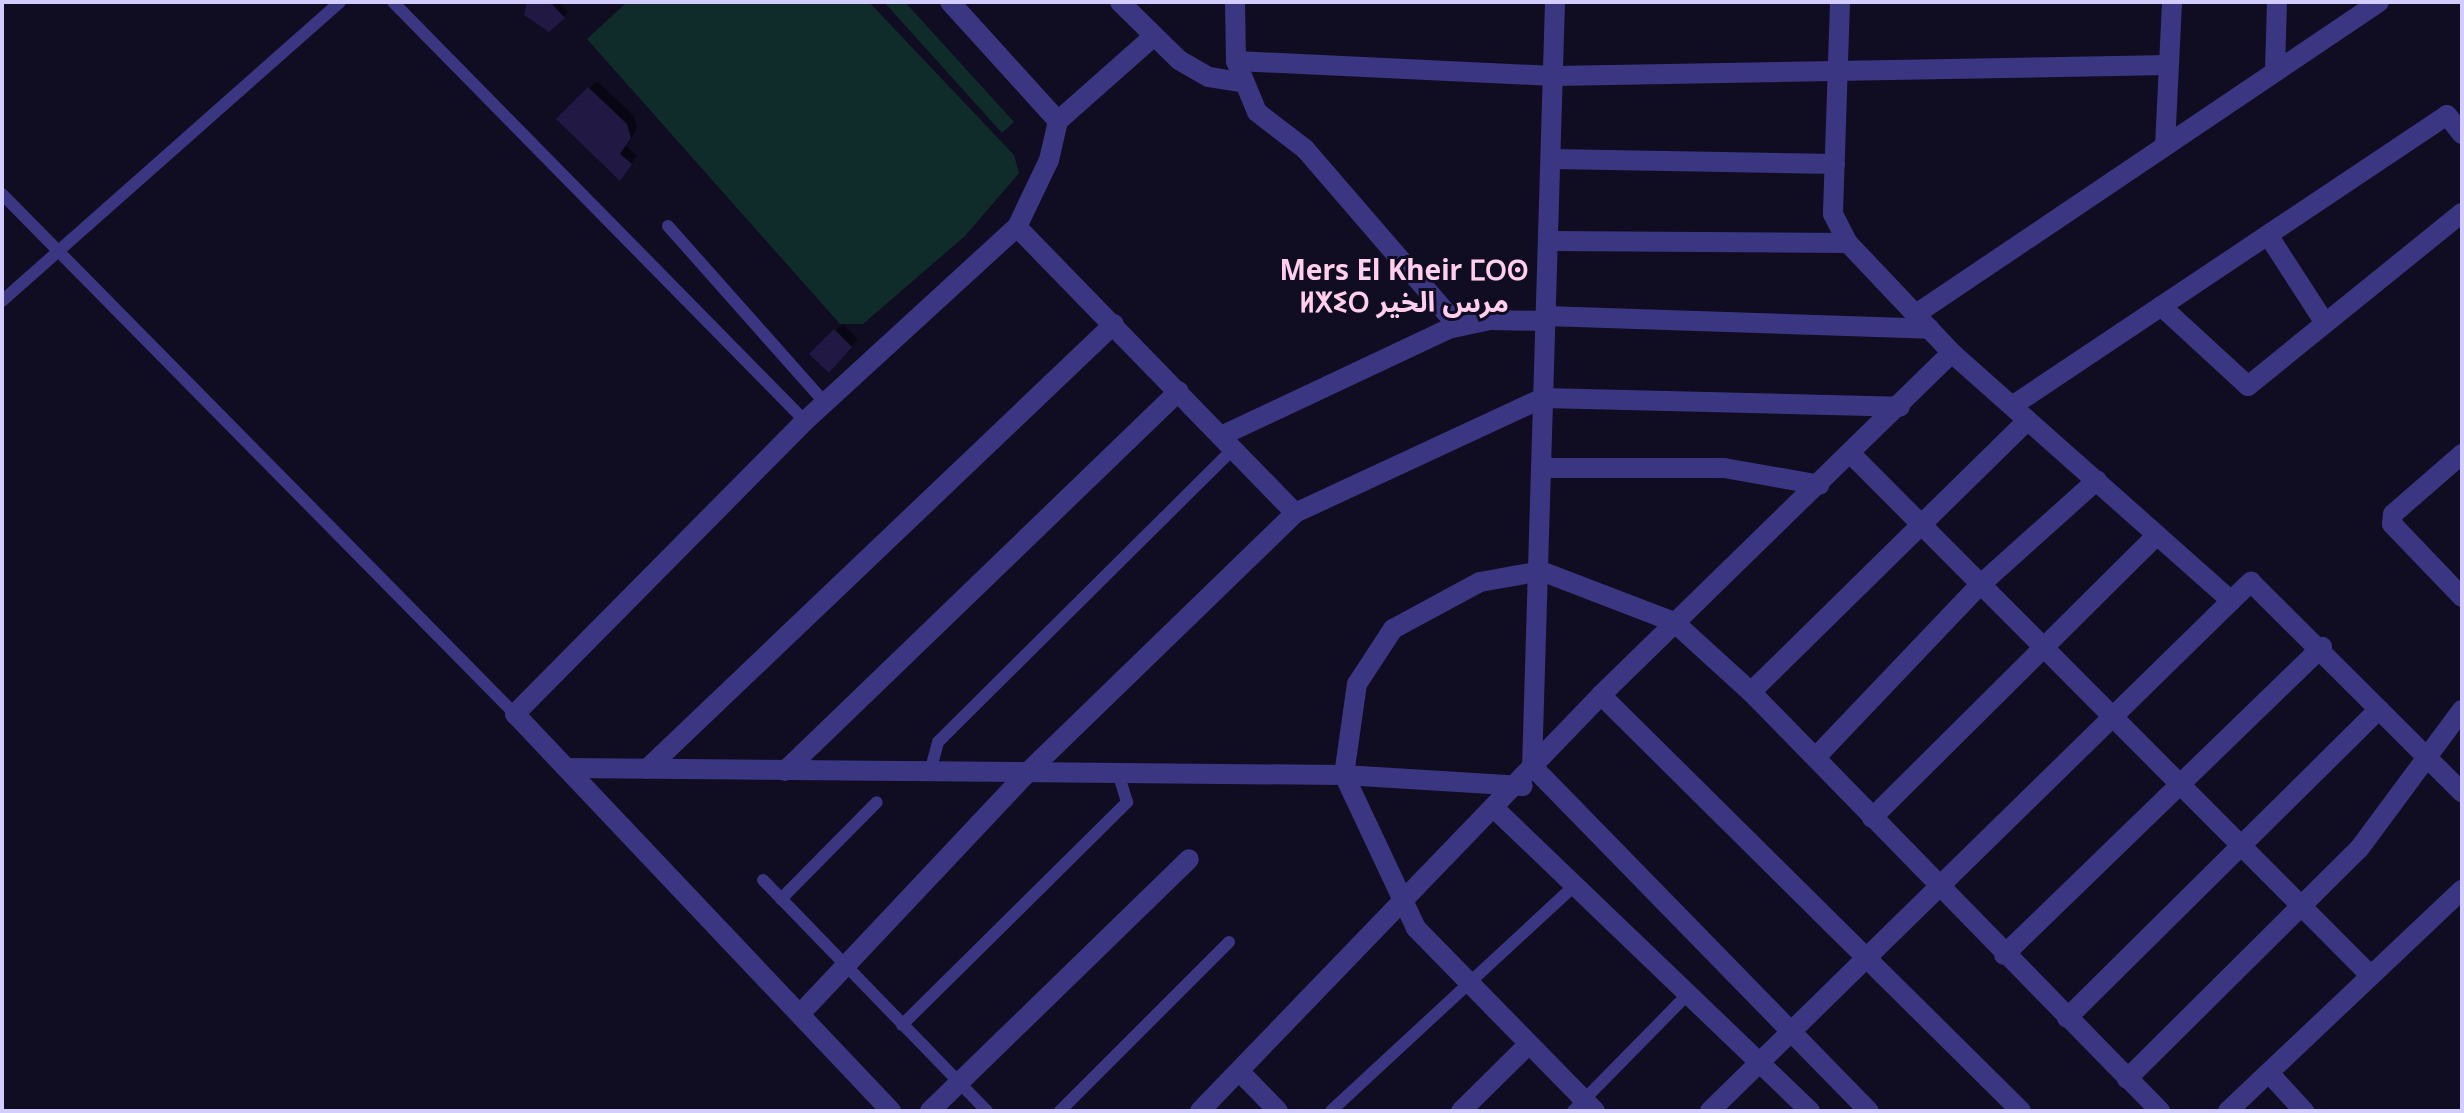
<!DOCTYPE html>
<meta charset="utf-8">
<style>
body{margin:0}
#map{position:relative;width:2464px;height:1113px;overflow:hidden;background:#100c22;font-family:"Noto Sans","Noto Sans Arabic","Noto Sans Tifinagh",sans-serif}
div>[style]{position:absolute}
.green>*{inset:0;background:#0f2c2b}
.shadow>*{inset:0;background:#0007}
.building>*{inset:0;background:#211843}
.service>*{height:12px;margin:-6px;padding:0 6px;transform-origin:6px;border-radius:6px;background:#3a3682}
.minor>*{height:20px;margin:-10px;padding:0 10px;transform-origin:10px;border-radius:10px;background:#3a3682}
span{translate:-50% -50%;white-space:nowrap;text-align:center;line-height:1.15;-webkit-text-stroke:6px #100c22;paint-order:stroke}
.district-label{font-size:28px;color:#ffcfed;font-weight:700}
.frame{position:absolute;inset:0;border:4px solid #d3cdff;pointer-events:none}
</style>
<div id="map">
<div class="green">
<i style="clip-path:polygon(627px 2px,869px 2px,1014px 155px,1019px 173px,965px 236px,863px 324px,840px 324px,587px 39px)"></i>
<i style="clip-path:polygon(884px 2px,905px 2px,1014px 122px,1002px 133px)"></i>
</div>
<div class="shadow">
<i style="clip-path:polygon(529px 2px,559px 2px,568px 12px,549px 30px)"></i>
<i style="clip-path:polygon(597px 81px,634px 116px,637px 129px,626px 146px,637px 156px,620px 178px,559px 119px)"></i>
<i style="clip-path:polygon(843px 324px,858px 339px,836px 363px,812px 354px)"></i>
</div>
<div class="building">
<i style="clip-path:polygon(527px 2px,550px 2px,565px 18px,549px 32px,524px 15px)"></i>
<i style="clip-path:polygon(588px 87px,627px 124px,631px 138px,620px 154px,632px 164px,620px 181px,556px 119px)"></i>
<i style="clip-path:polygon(834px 329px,852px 347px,829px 373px,809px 354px)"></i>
</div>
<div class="service">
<i style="left:393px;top:2px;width:588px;rotate:45.48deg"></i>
<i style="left:2px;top:194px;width:730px;rotate:45.39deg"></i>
<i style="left:668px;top:226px;width:235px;rotate:48.4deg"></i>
<i style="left:2px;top:301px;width:451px;rotate:-41.5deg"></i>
<i style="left:930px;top:772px;width:31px;rotate:-75deg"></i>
<i style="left:938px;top:742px;width:416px;rotate:-44.8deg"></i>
<i style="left:763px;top:880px;width:322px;rotate:45.9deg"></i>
<i style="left:781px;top:899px;width:136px;rotate:-45.3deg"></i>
<i style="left:902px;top:1025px;width:317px;rotate:-44.7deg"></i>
<i style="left:1127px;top:802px;width:30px;rotate:-107deg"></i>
<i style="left:1060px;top:1111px;width:239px;rotate:-45deg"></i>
<i style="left:1331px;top:1111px;width:333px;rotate:-42.8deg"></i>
<i style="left:1573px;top:1111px;width:165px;rotate:-45.5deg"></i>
</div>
<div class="minor">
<i style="left:1120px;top:2px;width:83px;rotate:44.5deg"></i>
<i style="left:1179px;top:60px;width:34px;rotate:30deg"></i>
<i style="left:1209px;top:77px;width:32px;rotate:9deg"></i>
<i style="left:1235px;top:2px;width:59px;rotate:89deg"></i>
<i style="left:1236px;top:61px;width:55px;rotate:67.6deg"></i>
<i style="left:1257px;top:112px;width:61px;rotate:37.6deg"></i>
<i style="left:1305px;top:149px;width:234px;rotate:49.2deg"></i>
<i style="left:1555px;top:2px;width:764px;rotate:91.72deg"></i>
<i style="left:1532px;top:766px;width:482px;rotate:45.7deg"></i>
<i style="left:1840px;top:2px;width:212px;rotate:91.9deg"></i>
<i style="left:1833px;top:214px;width:33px;rotate:63deg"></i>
<i style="left:1848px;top:243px;width:151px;rotate:46.6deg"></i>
<i style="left:1952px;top:353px;width:373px;rotate:41.6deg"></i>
<i style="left:2231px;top:601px;width:28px;rotate:-44deg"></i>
<i style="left:2251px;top:582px;width:298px;rotate:44.9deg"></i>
<i style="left:1236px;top:61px;width:318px;rotate:2.7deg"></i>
<i style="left:1554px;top:76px;width:615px;rotate:-1.02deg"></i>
<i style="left:2275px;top:72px;width:70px;rotate:-88.4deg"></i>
<i style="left:1058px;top:121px;width:127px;rotate:-41.5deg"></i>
<i style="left:2165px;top:146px;width:144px;rotate:-87.2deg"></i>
<i style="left:1551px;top:159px;width:284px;rotate:1deg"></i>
<i style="left:1017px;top:227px;width:399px;rotate:45.8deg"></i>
<i style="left:2268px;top:235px;width:105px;rotate:57.1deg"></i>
<i style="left:1548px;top:241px;width:300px;rotate:0.4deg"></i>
<i style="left:2161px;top:306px;width:118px;rotate:42.6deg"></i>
<i style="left:2248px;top:386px;width:275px;rotate:-39deg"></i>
<i style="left:1916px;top:314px;width:558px;rotate:-33.97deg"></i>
<i style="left:1546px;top:316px;width:384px;rotate:1.9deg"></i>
<i style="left:2012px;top:406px;width:523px;rotate:-33.78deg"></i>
<i style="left:2447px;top:115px;width:24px;rotate:52deg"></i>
<i style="left:1221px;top:436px;width:251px;rotate:-25.2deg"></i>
<i style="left:1448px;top:329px;width:43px;rotate:-12.1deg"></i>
<i style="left:1490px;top:320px;width:56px;rotate:1deg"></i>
<i style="left:2462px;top:454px;width:91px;rotate:139deg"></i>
<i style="left:2393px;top:514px;width:10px;rotate:96deg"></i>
<i style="left:2392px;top:524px;width:101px;rotate:46.2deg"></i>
<i style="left:1853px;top:456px;width:730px;rotate:45.11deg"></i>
<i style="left:1542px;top:468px;width:182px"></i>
<i style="left:1724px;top:468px;width:97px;rotate:10deg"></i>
<i style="left:1751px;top:692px;width:388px;rotate:-44.5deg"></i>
<i style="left:1601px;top:695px;width:591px;rotate:44.73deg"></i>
<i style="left:1816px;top:757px;width:238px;rotate:-46.4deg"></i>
<i style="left:1980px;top:585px;width:157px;rotate:-41.9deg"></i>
<i style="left:568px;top:768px;width:776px;rotate:0.52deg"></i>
<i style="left:1344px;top:775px;width:179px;rotate:3.5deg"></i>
<i style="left:647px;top:769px;width:645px;rotate:-43.62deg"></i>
<i style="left:785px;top:771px;width:547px;rotate:-43.96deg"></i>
<i style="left:1494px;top:808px;width:438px;rotate:43.8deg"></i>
<i style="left:1872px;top:818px;width:400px;rotate:-44.8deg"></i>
<i style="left:2004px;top:955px;width:443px;rotate:-44.1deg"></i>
<i style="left:800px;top:1014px;width:332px;rotate:-46.7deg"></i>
<i style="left:1028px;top:772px;width:372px;rotate:-44.1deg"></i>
<i style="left:1295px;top:513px;width:273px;rotate:-24.9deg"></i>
<i style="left:1543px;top:398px;width:357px;rotate:1.4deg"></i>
<i style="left:2067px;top:1018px;width:439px;rotate:-44.7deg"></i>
<i style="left:1240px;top:1072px;width:54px;rotate:45.7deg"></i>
<i style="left:2269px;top:1073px;width:52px;rotate:47.4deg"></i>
<i style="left:2127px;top:1079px;width:327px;rotate:-44.8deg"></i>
<i style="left:2359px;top:849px;width:173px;rotate:-53.5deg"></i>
<i style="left:891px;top:1111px;width:547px;rotate:-133.44deg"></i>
<i style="left:515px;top:714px;width:412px;rotate:-45.3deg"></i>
<i style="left:805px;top:421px;width:287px;rotate:-42.5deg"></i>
<i style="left:1017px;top:227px;width:74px;rotate:-64.5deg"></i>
<i style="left:1049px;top:160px;width:40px;rotate:-77deg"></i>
<i style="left:1058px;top:121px;width:161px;rotate:-132.2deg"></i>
<i style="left:930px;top:1111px;width:361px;rotate:-44.2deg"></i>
<i style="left:1200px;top:1111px;width:578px;rotate:-46.05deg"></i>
<i style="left:1601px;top:695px;width:490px;rotate:-44.3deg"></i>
<i style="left:1461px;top:1111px;width:93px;rotate:-44.6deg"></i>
<i style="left:1595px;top:1111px;width:256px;rotate:-134.4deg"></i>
<i style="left:1416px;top:928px;width:169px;rotate:-115.2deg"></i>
<i style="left:1344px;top:775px;width:92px;rotate:-81.9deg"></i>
<i style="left:1357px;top:684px;width:66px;rotate:-56.8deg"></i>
<i style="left:1393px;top:629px;width:99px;rotate:-28.4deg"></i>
<i style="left:1480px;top:582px;width:62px;rotate:-10.2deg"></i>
<i style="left:1541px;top:571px;width:142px;rotate:21deg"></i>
<i style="left:1674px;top:622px;width:104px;rotate:42.3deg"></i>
<i style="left:1751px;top:692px;width:586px;rotate:45.69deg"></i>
<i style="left:1710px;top:1111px;width:729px;rotate:-44.39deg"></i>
<i style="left:2228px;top:1111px;width:322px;rotate:-43.4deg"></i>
</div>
<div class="district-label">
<span style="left:1404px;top:285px">Mers El Kheir ⵎⵔⵙ<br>ⵍⵅⵉⵔ مرس الخير</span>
</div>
<div class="frame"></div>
</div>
